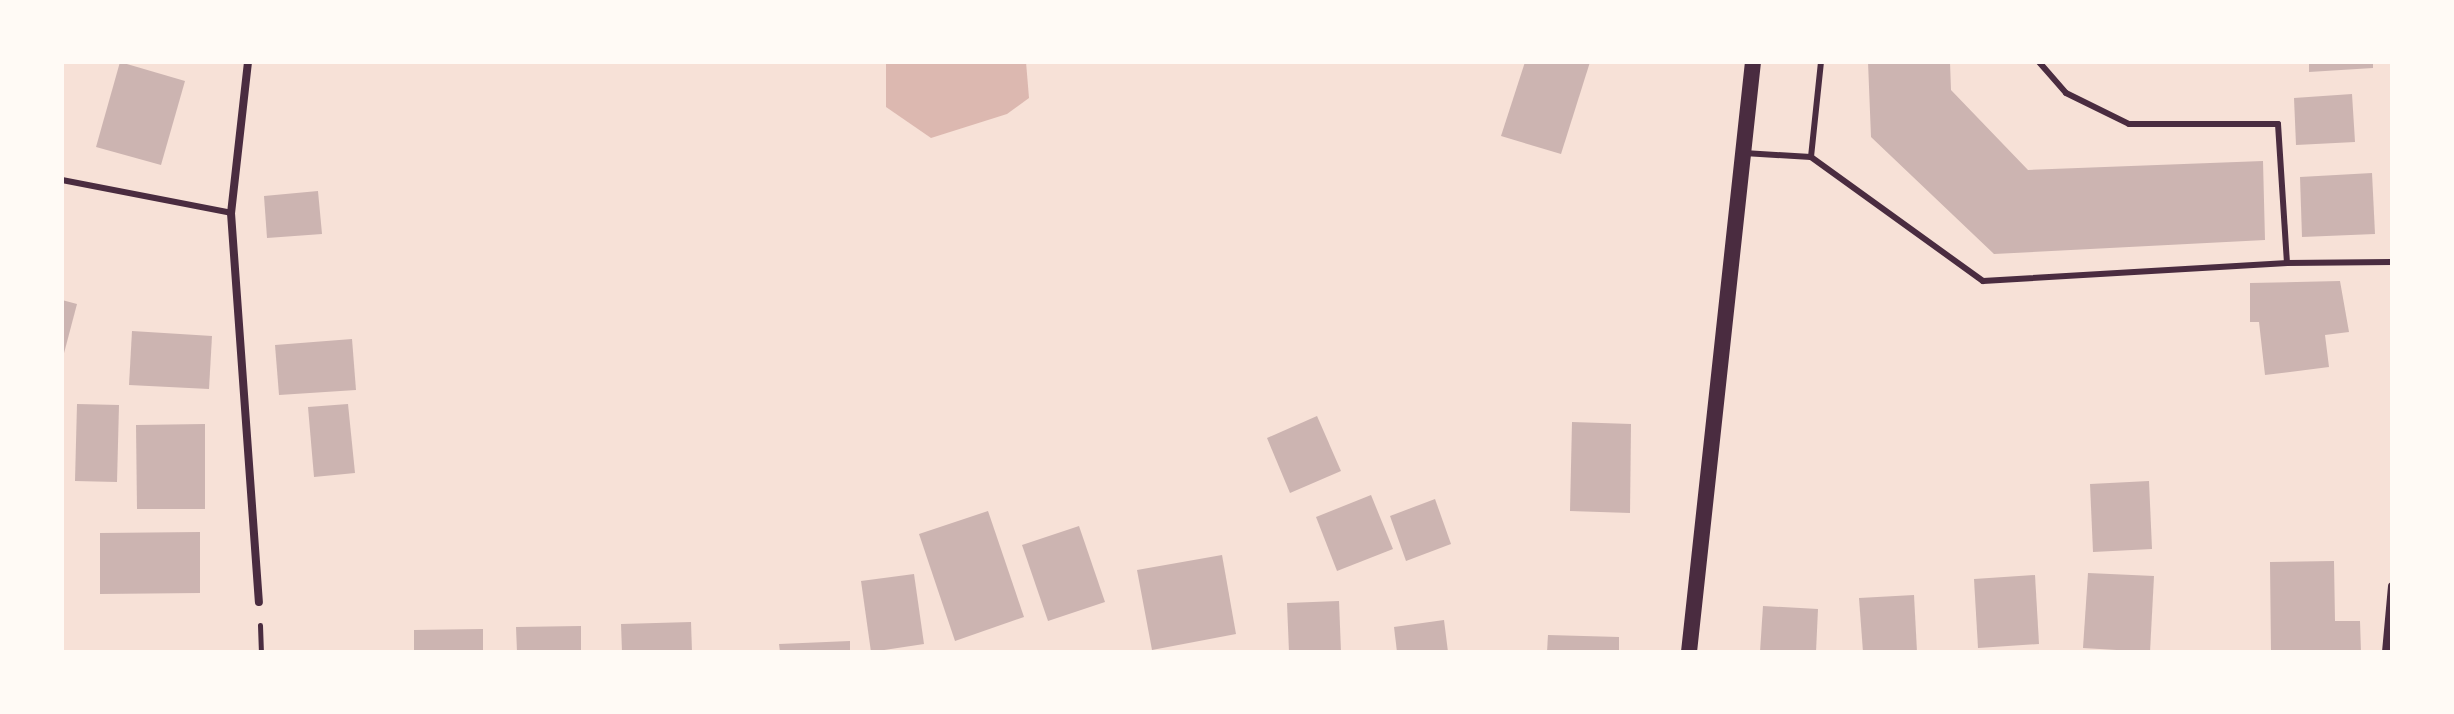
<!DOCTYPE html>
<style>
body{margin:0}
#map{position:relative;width:2454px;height:714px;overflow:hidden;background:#f7e1d7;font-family:"Crimson Pro",serif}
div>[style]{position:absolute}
.water>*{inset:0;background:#dcb8b0}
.building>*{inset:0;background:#ccb4b1}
.path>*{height:5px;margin:-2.5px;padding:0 2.5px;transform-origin:2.5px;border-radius:2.5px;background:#4a2c40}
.service>*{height:6px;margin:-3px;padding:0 3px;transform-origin:3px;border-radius:3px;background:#4a2c40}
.minor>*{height:8px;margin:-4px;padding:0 4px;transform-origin:4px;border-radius:4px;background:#4a2c40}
.secondary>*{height:16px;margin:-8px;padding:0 8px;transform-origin:8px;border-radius:8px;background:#4a2c40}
span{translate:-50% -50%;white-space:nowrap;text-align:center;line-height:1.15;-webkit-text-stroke:6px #fffaf5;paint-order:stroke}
.frame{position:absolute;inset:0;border:64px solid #fffaf5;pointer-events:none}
</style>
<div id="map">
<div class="water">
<i style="clip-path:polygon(886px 62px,1026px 62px,1029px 98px,1007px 114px,931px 138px,886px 107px)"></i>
</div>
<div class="building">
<i style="clip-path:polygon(120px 62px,185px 81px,161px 165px,96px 147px)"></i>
<i style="clip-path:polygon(1525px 62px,1590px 62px,1561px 154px,1501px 136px)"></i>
<i style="clip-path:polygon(1868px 62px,1950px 62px,1951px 90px,2028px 170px,2263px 161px,2265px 240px,1994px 254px,1871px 137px)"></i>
<i style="clip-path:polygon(2309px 62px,2373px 62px,2373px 68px,2309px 72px)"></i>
<i style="clip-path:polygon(2352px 94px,2355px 142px,2296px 145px,2294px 98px)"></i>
<i style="clip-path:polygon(2372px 173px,2375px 234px,2302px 237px,2300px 177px)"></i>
<i style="clip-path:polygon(318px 191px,322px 234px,267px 238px,264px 196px)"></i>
<i style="clip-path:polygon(2340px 281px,2349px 332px,2325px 335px,2329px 367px,2265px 375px,2259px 322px,2250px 322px,2250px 283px)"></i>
<i style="clip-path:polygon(62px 300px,77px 304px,63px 357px,62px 357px)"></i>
<i style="clip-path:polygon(132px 331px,212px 336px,209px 389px,129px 385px)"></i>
<i style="clip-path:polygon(352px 339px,356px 390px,279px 395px,275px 345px)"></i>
<i style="clip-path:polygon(77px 404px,119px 405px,117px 482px,75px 481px)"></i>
<i style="clip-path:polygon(348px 404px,355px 473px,314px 477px,308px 407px)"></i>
<i style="clip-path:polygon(1317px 416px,1341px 471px,1290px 493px,1267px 438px)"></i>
<i style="clip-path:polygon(1572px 422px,1631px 424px,1630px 513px,1570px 511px)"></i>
<i style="clip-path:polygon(205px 424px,205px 509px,137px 509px,136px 425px)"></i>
<i style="clip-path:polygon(2149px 481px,2152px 549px,2093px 552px,2090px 484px)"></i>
<i style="clip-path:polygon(1371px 495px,1393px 549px,1337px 571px,1316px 517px)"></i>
<i style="clip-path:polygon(1435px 499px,1451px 544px,1406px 561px,1390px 516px)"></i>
<i style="clip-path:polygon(988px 511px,1024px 617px,955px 641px,919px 534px)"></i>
<i style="clip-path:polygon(1079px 526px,1105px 602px,1048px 621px,1022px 545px)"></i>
<i style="clip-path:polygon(200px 532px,200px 593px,100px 594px,100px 533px)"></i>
<i style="clip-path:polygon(1222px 555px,1236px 634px,1152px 650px,1137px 570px)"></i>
<i style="clip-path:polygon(2334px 561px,2335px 621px,2360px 621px,2361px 652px,2271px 652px,2270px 562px)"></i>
<i style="clip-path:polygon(2088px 573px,2154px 576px,2150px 652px,2083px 648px)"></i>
<i style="clip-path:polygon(914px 574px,924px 644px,871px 652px,861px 581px)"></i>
<i style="clip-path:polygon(2035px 575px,2039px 644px,1978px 648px,1974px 579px)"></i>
<i style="clip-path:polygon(1914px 595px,1917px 652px,1863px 652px,1859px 598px)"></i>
<i style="clip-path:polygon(1339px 601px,1341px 652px,1289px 652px,1287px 603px)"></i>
<i style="clip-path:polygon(1763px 606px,1818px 609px,1816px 652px,1760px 652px)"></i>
<i style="clip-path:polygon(1444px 620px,1448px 652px,1397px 652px,1394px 627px)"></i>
<i style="clip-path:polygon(691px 622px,692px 652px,622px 652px,621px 624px)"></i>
<i style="clip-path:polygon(581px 626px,581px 652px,517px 652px,516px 627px)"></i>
<i style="clip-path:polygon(483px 629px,483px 652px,414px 652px,414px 630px)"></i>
<i style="clip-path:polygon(1548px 635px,1619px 637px,1619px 652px,1547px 652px)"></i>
<i style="clip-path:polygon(850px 641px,850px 652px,780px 652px,779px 644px)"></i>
</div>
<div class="path">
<i style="left:260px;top:625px;width:27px;rotate:88deg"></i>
</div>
<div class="service">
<i style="left:2039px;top:62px;width:41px;rotate:48.9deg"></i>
<i style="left:2066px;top:93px;width:70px;rotate:26.2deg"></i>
<i style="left:2129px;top:124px;width:149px"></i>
<i style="left:2278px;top:124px;width:139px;rotate:86.3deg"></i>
<i style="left:1744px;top:153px;width:67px;rotate:3.4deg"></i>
<i style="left:1811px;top:157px;width:212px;rotate:35.8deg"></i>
<i style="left:1983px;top:281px;width:305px;rotate:-3.4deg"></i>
<i style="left:2287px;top:263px;width:105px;rotate:-0.5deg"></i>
<i style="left:1811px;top:157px;width:96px;rotate:-84deg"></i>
<i style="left:62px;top:180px;width:172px;rotate:11deg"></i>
</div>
<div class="minor">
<i style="left:248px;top:62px;width:152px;rotate:96.4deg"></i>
<i style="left:231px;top:213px;width:390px;rotate:85.9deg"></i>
<i style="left:2386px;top:652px;width:66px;rotate:-84.8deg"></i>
</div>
<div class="secondary">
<i style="left:1689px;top:652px;width:593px;rotate:-83.81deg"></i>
</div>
<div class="frame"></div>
</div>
